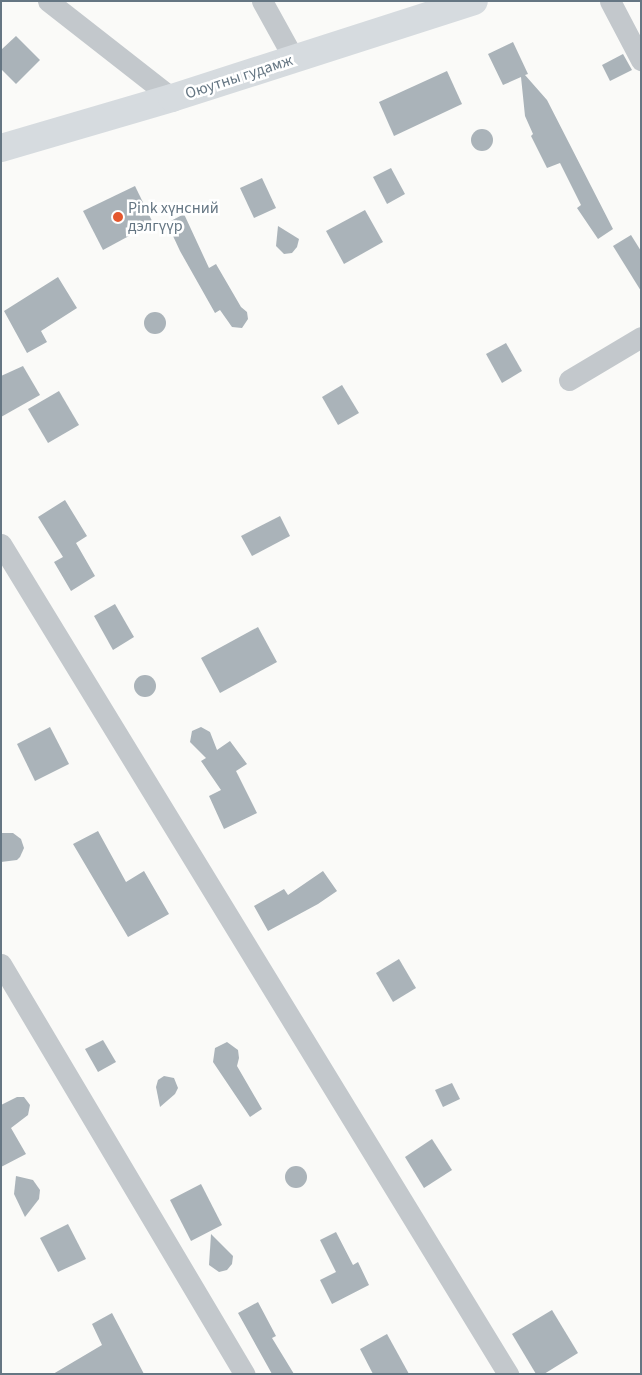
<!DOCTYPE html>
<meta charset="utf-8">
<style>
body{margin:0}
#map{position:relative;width:642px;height:1375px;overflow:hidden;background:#fafaf8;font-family:"Source Sans 3",sans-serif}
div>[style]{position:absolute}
.building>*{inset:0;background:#aab3b9}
.round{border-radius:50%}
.street>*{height:21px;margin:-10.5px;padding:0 10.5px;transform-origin:10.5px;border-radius:10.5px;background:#c3c8cc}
.secondary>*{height:28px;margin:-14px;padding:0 14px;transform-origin:14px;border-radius:14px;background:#d6dbdf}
.dots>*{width:14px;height:14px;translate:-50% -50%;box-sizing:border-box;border:2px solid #fff;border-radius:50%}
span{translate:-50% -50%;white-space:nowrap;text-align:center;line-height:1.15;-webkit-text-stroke:5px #fff;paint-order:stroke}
.street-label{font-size:16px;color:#657683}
.poi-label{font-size:16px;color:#657683}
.left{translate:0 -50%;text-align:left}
.frame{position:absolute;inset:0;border:2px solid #657683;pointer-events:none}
</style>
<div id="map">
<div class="building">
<i style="clip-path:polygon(16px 36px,40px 60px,16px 84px,1px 69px,1px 50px)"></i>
<i style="clip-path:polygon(513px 42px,528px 74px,525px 75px,547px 100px,613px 229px,598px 239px,577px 208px,581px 205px,560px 163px,547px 168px,531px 136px,533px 134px,525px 116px,521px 77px,503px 85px,488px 54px)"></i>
<i style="clip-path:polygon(623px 54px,632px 70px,610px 81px,602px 65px)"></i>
<i style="clip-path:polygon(447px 71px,462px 104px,394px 136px,379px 102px)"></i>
<i class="round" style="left:471px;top:129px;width:22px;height:22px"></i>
<i style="clip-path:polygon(391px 168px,405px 194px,387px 204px,373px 177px)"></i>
<i style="clip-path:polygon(262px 178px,276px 208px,254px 218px,240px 188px)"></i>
<i style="clip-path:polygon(135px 186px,153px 223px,103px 250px,83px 211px)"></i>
<i style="clip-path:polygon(365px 210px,383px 242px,344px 264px,326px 231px)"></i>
<i style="clip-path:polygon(184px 214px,209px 268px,216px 264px,241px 307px,247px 312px,248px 319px,242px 328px,232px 327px,220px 310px,215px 313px,180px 251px,167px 223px)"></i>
<i style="clip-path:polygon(278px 226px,299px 239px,297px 247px,292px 253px,284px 254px,276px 246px)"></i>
<i style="clip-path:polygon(631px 235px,641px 251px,641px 291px,613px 246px)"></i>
<i style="clip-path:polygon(58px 277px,77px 308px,41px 331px,47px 342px,27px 353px,4px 311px)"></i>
<i class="round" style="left:144px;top:312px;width:22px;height:22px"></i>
<i style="clip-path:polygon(506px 343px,522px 371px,502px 383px,486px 354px)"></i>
<i style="clip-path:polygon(23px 366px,40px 395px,1px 417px,1px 376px)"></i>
<i style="clip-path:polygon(342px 385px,359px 413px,338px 425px,322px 397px)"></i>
<i style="clip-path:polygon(59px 391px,79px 425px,48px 443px,28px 409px)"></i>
<i style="clip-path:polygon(65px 500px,87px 536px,76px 543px,95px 576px,71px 591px,54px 562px,63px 557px,38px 517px)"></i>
<i style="clip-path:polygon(280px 516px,290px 536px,252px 556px,241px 536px)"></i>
<i style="clip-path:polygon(115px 604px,134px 637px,113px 650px,94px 616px)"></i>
<i style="clip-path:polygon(258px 627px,277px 662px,220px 693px,201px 658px)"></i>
<i class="round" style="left:134px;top:675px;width:22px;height:22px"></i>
<i style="clip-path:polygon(50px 727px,69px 764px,35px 781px,17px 744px)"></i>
<i style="clip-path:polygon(201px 727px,210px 732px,217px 750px,230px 741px,247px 764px,236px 771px,257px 813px,224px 829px,209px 796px,221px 790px,201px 761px,206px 758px,190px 742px,192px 731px)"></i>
<i style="clip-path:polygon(98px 831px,126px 882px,144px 871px,169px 914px,128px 937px,73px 844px)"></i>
<i style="clip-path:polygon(1px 833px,13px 833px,21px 839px,24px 848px,20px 857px,17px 860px,1px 862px)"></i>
<i style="clip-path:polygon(323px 871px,337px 891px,318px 904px,268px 931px,254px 906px,284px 889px,288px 895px)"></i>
<i style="clip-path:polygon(399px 959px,416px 988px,393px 1002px,376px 973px)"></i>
<i style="clip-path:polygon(103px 1040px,116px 1062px,98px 1072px,85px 1049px)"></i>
<i style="clip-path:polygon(227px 1042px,238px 1050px,239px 1058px,237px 1066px,262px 1109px,250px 1117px,213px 1062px,215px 1048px)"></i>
<i style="clip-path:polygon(164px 1076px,174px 1078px,178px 1088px,175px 1094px,160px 1107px,156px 1087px,158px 1080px)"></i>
<i style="clip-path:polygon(452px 1083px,460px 1099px,443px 1107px,435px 1090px)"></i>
<i style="clip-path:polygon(17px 1097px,24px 1097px,30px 1105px,28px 1115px,11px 1128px,26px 1154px,1px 1167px,1px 1105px)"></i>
<i style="clip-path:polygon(432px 1139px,452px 1170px,424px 1188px,405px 1157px)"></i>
<i class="round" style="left:285px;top:1166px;width:22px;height:22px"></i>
<i style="clip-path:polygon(16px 1176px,33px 1180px,40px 1190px,39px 1199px,25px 1217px,14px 1194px)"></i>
<i style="clip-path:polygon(201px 1184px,222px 1225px,191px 1241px,170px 1200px)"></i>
<i style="clip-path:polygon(68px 1224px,86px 1259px,58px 1272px,40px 1238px)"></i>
<i style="clip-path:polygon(336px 1232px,353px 1265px,358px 1262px,369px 1285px,332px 1304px,320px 1280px,336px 1272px,320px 1240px)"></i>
<i style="clip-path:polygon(211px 1234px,233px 1256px,232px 1264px,227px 1270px,219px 1272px,209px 1265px)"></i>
<i style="clip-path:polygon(258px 1302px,276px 1336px,272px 1338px,294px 1374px,272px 1374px,238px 1313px)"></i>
<i style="clip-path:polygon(552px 1310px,578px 1353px,544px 1374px,536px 1374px,512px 1334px)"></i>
<i style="clip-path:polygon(112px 1313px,144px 1374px,53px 1374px,102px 1345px,92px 1324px)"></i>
<i style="clip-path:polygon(387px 1334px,409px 1374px,373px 1374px,360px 1349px)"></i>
</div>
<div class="street">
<i style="left:48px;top:1px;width:157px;rotate:38deg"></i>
<i style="left:262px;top:1px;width:66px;rotate:61.1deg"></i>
<i style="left:610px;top:1px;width:67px;rotate:62.3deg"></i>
<i style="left:569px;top:380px;width:84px;rotate:-30.8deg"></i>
<i style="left:1px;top:544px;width:973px;rotate:58.58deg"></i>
<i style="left:1px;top:964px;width:477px;rotate:59.3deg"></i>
</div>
<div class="secondary">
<i style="left:1px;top:148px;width:178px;rotate:-16.3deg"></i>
<i style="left:172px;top:98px;width:317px;rotate:-17.8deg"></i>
</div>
<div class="dots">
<i style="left:118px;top:217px;background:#e4572e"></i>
</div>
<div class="street-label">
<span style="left:239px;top:77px;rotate:-18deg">Оюутны гудамж</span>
</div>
<div class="poi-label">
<span class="left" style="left:128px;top:217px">Pink хүнсний<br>дэлгүүр</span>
</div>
<div class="frame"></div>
</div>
